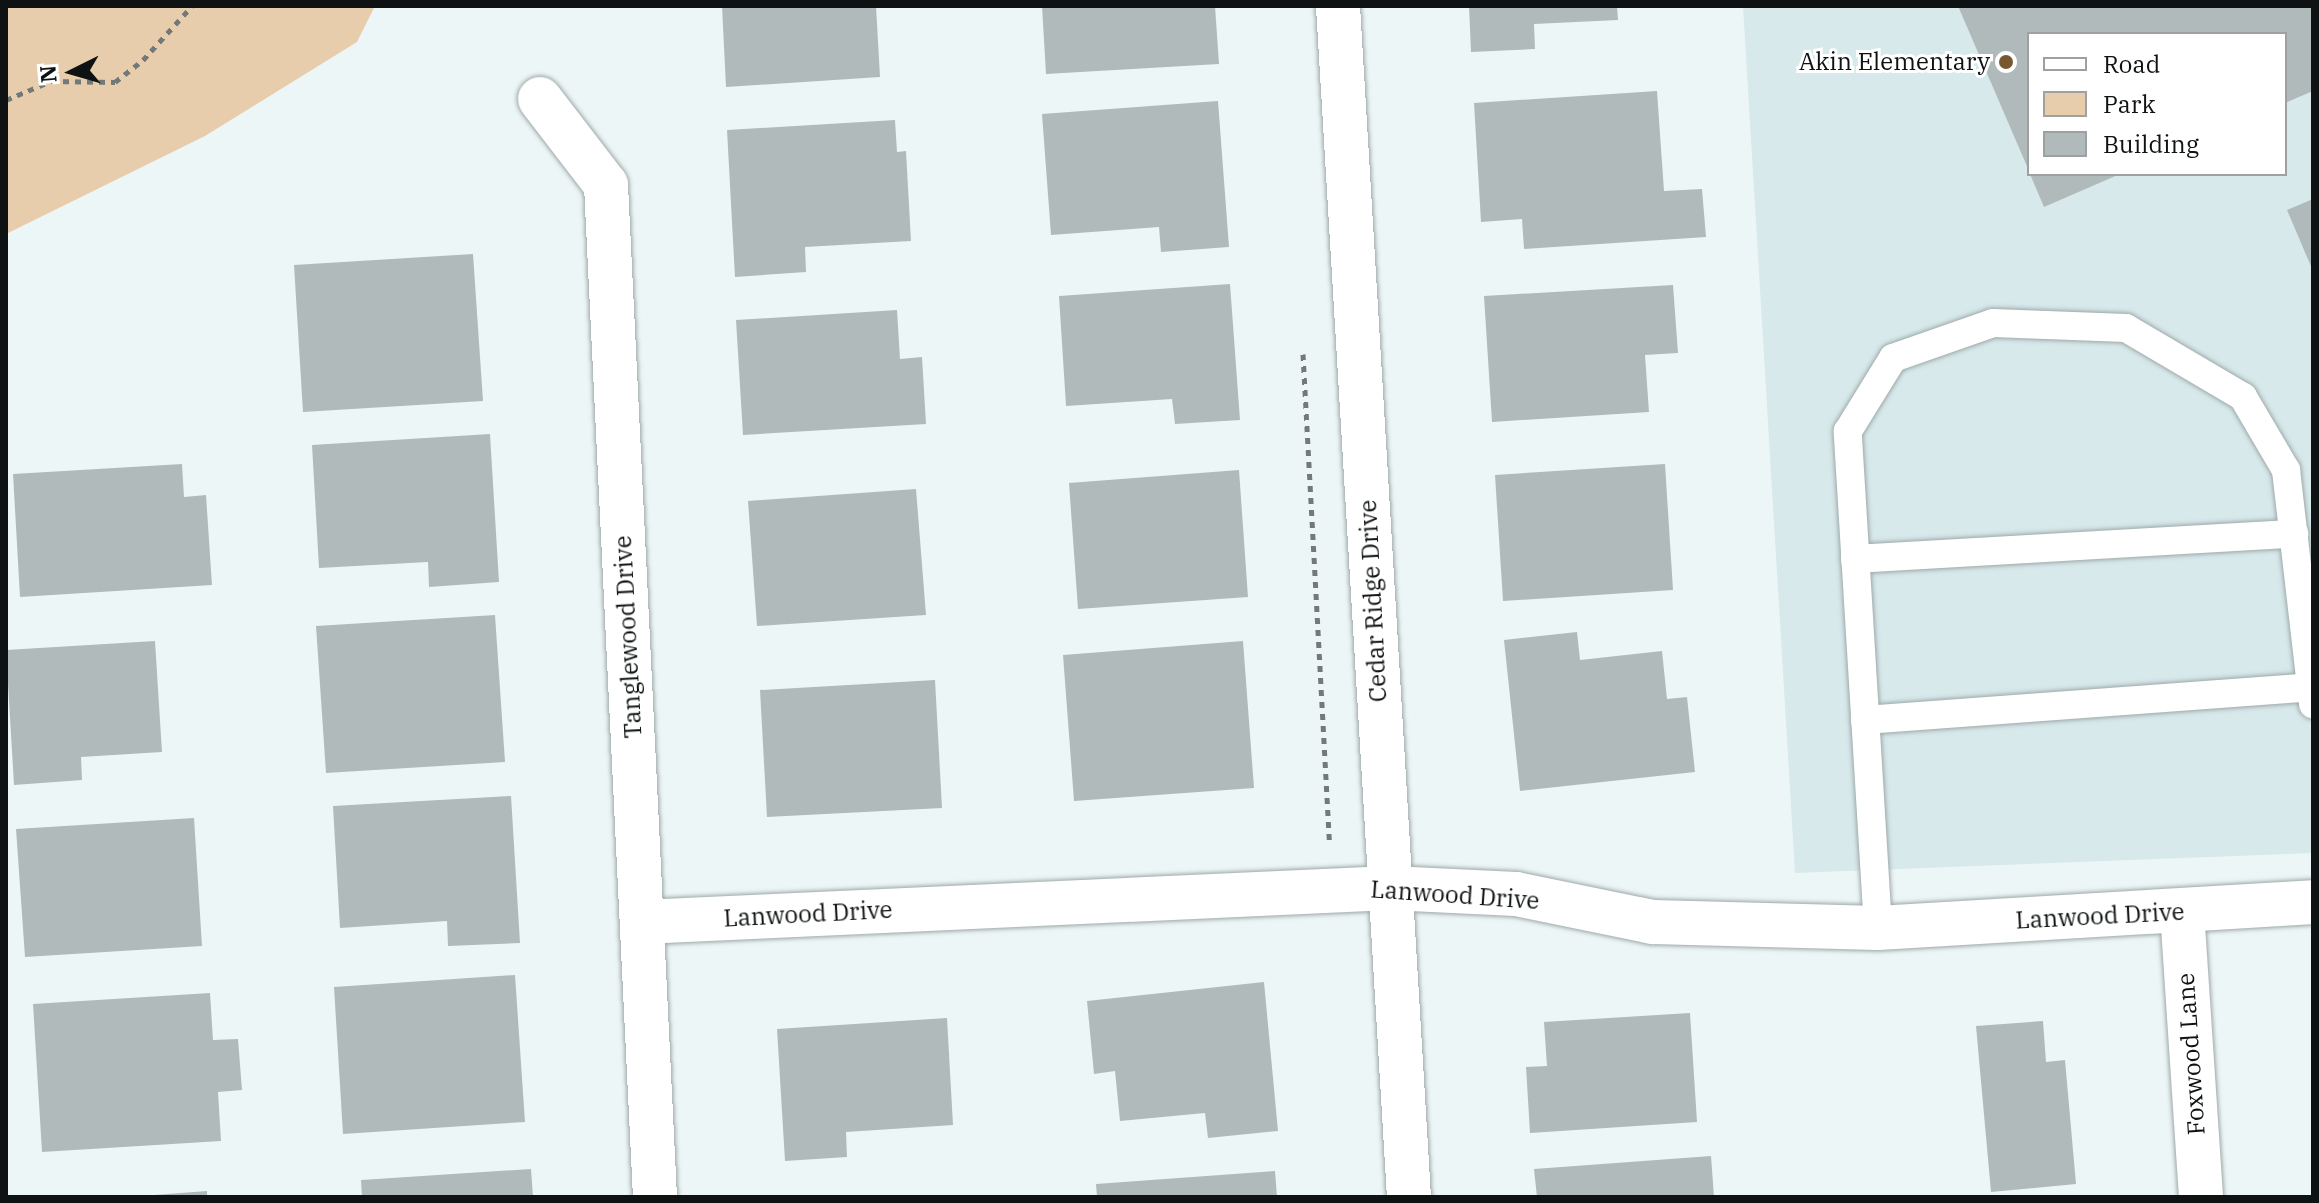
<!DOCTYPE html>
<style>
body{margin:0}
#map{position:relative;width:2319px;height:1203px;overflow:hidden;background:#edf6f7;font-family:"IBM Plex Serif",serif}
div>[style]{position:absolute}
.built>*{inset:0;background:#d7e9eb}
.green>*{inset:0;background:#e8cdad}
.building>*{inset:0;background:#b1babb}
.path>*{height:5px;margin-top:-2.5px;transform-origin:0;background:repeating-linear-gradient(90deg,#737979 0 6px,transparent 0 12px)}
.roads{filter:drop-shadow(0 0 2px #9fa9a9) drop-shadow(0 0 2px #9fa9a9)}
.lane>*{height:28px;margin:-14px;padding:0 14px;transform-origin:14px;border-radius:14px;background:#fff}
.street>*{height:44px;margin:-22px;padding:0 22px;transform-origin:22px;border-radius:22px;background:#fff}
.dots>*{width:22px;height:22px;translate:-50% -50%;box-sizing:border-box;border:4px solid #fff;border-radius:50%}
span{translate:-50% -50%;white-space:nowrap;text-align:center;line-height:1.15;-webkit-text-stroke:6px #fff;paint-order:stroke}
.poi-label{font-size:24px;color:#0f1212}
.right{translate:-100% -50%;text-align:right}
.street-label{font-size:24px;color:#0f1212}
.frame{position:absolute;inset:0;border:8px solid #0f1212;pointer-events:none}
.legend{position:absolute;left:2027px;top:32px;width:260px;height:144px;box-sizing:border-box;background:#fff;border:2px solid #9fa0a0;margin:0;padding:10px 14px;list-style:none;font-size:24px;color:#0f1212}
.legend li{display:flex;align-items:center;gap:16px;height:40px}
.legend b{width:40px;border:2px solid #9fa0a0}
.north{position:absolute;left:32px;top:32px;width:80px;height:80px;-webkit-text-stroke:6px #fff;paint-order:stroke;rotate:265deg;font-size:22px;font-weight:700;line-height:32px;text-align:center;color:#0f1212}
.north::after{content:'';display:block;margin:auto;width:28px;height:36px;background:#0f1212;clip-path:polygon(50% 0,100% 100%,50% 72%,0 100%)}
</style>
<div id="map">
<div class="built">
<i style="clip-path:polygon(evenodd,1743px 6px,2313px 6px,2313px 853px,1795px 873px,1743px 6px,2029px 34px,2285px 34px,2285px 174px,2029px 174px,2029px 34px)"></i>
</div>
<div class="green">
<i style="clip-path:polygon(6px 6px,375px 6px,357px 42px,205px 136px,6px 234px)"></i>
</div>
<div class="building">
<i style="clip-path:polygon(722px 6px,876px 6px,880px 77px,726px 87px)"></i>
<i style="clip-path:polygon(1042px 6px,1215px 6px,1219px 64px,1046px 74px)"></i>
<i style="clip-path:polygon(1469px 6px,1617px 6px,1618px 20px,1534px 24px,1535px 49px,1471px 52px)"></i>
<i style="clip-path:polygon(1958px 6px,2313px 6px,2313px 91px,2285px 103px,2285px 34px,2029px 34px,2029px 171px)"></i>
<i style="clip-path:polygon(1657px 91px,1664px 191px,1702px 189px,1706px 237px,1524px 249px,1522px 219px,1481px 222px,1474px 103px)"></i>
<i style="clip-path:polygon(1218px 101px,1229px 247px,1161px 252px,1159px 227px,1051px 235px,1042px 114px)"></i>
<i style="clip-path:polygon(895px 120px,897px 152px,906px 151px,911px 241px,805px 247px,806px 272px,735px 277px,727px 130px)"></i>
<i style="clip-path:polygon(2030px 174px,2120px 174px,2044px 207px)"></i>
<i style="clip-path:polygon(2313px 199px,2313px 271px,2287px 210px)"></i>
<i style="clip-path:polygon(473px 254px,483px 401px,303px 412px,294px 265px)"></i>
<i style="clip-path:polygon(1230px 284px,1240px 420px,1175px 424px,1172px 399px,1066px 406px,1059px 296px)"></i>
<i style="clip-path:polygon(1673px 285px,1678px 353px,1645px 355px,1649px 412px,1492px 422px,1484px 296px)"></i>
<i style="clip-path:polygon(897px 310px,900px 359px,922px 357px,926px 424px,743px 435px,736px 320px)"></i>
<i style="clip-path:polygon(490px 434px,499px 582px,429px 587px,428px 562px,319px 568px,312px 445px)"></i>
<i style="clip-path:polygon(182px 464px,184px 497px,206px 495px,212px 585px,20px 597px,13px 474px)"></i>
<i style="clip-path:polygon(1665px 464px,1673px 590px,1503px 601px,1495px 475px)"></i>
<i style="clip-path:polygon(1239px 470px,1248px 597px,1078px 609px,1069px 483px)"></i>
<i style="clip-path:polygon(916px 489px,926px 615px,757px 626px,748px 501px)"></i>
<i style="clip-path:polygon(495px 615px,505px 762px,326px 773px,316px 626px)"></i>
<i style="clip-path:polygon(1577px 632px,1580px 660px,1662px 651px,1667px 699px,1687px 697px,1695px 772px,1520px 791px,1504px 640px)"></i>
<i style="clip-path:polygon(155px 641px,162px 752px,81px 757px,82px 780px,14px 785px,6px 650px)"></i>
<i style="clip-path:polygon(1243px 641px,1254px 788px,1074px 801px,1063px 655px)"></i>
<i style="clip-path:polygon(935px 680px,942px 808px,767px 817px,760px 690px)"></i>
<i style="clip-path:polygon(511px 796px,520px 943px,448px 946px,447px 921px,340px 928px,333px 806px)"></i>
<i style="clip-path:polygon(194px 818px,202px 946px,25px 957px,16px 829px)"></i>
<i style="clip-path:polygon(515px 975px,525px 1122px,343px 1134px,334px 987px)"></i>
<i style="clip-path:polygon(1264px 982px,1278px 1131px,1208px 1138px,1205px 1113px,1120px 1121px,1115px 1071px,1094px 1074px,1087px 1001px)"></i>
<i style="clip-path:polygon(210px 993px,213px 1040px,238px 1039px,242px 1090px,218px 1092px,221px 1141px,42px 1152px,33px 1004px)"></i>
<i style="clip-path:polygon(1690px 1013px,1697px 1122px,1530px 1133px,1526px 1067px,1547px 1066px,1544px 1022px)"></i>
<i style="clip-path:polygon(947px 1018px,953px 1125px,846px 1132px,847px 1157px,785px 1161px,777px 1029px)"></i>
<i style="clip-path:polygon(2043px 1021px,2046px 1062px,2065px 1060px,2076px 1184px,1991px 1192px,1976px 1026px)"></i>
<i style="clip-path:polygon(1711px 1156px,1714px 1197px,1537px 1197px,1534px 1169px)"></i>
<i style="clip-path:polygon(531px 1169px,533px 1197px,362px 1197px,361px 1180px)"></i>
<i style="clip-path:polygon(1275px 1171px,1277px 1197px,1097px 1197px,1096px 1184px)"></i>
<i style="clip-path:polygon(207px 1191px,207px 1197px,154px 1197px,154px 1195px)"></i>
</div>
<div class="path">
<i style="left:6px;top:100px;width:49px;rotate:-22.9deg"></i>
<i style="left:51px;top:81px;width:64px;rotate:0.9deg"></i>
<i style="left:115px;top:82px;width:36px;rotate:-38deg"></i>
<i style="left:143px;top:60px;width:73px;rotate:-47.8deg"></i>
<i style="left:1303px;top:354px;width:487px;rotate:86.9deg"></i>
</div>
<div class="roads">
<div class="lane">
<i style="left:1855px;top:559px;width:440px;rotate:-3.3deg"></i>
<i style="left:1865px;top:720px;width:447px;rotate:-4.2deg"></i>
<i style="left:1878px;top:928px;width:498px;rotate:-93.5deg"></i>
<i style="left:1848px;top:431px;width:86px;rotate:-58.3deg"></i>
<i style="left:1893px;top:358px;width:106px;rotate:-19.3deg"></i>
<i style="left:1993px;top:323px;width:133px;rotate:2.2deg"></i>
<i style="left:2126px;top:328px;width:136px;rotate:30.5deg"></i>
<i style="left:2243px;top:397px;width:85px;rotate:59.5deg"></i>
<i style="left:2286px;top:470px;width:236px;rotate:83.4deg"></i>
</div>
<div class="street">
<i style="left:1338px;top:6px;width:1193px;rotate:86.59deg"></i>
<i style="left:540px;top:99px;width:108px;rotate:52.5deg"></i>
<i style="left:606px;top:185px;width:1013px;rotate:87.23deg"></i>
<i style="left:2182px;top:911px;width:287px;rotate:86.2deg"></i>
<i style="left:642px;top:922px;width:749px;rotate:-2.6deg"></i>
<i style="left:1390px;top:888px;width:126px;rotate:2.7deg"></i>
<i style="left:1516px;top:894px;width:140px;rotate:11.6deg"></i>
<i style="left:1653px;top:922px;width:225px;rotate:1.5deg"></i>
<i style="left:1878px;top:928px;width:436px;rotate:-3.4deg"></i>
</div>
</div>
<div class="dots">
<i style="left:2006px;top:62px;background:#78582e"></i>
</div>
<div class="poi-label">
<span class="right" style="left:1990px;top:62px">Akin Elementary</span>
</div>
<div class="street-label">
<span style="left:1373px;top:601px;rotate:-93deg">Cedar Ridge Drive</span>
<span style="left:628px;top:637px;rotate:-93deg">Tanglewood Drive</span>
<span style="left:1455px;top:895px;rotate:4deg">Lanwood Drive</span>
<span style="left:808px;top:914px;rotate:-3deg">Lanwood Drive</span>
<span style="left:2100px;top:916px;rotate:-3deg">Lanwood Drive</span>
<span style="left:2191px;top:1054px;rotate:-94deg">Foxwood Lane</span>
</div>
<div class="frame"></div>
<ul class="legend">
<li><b style="height:10px;background:#fff"></b>Road</li>
<li><b style="height:22px;background:#e8cdad"></b>Park</li>
<li><b style="height:22px;background:#b1babb"></b>Building</li>
</ul>
<div class="north">N</div>
</div>
